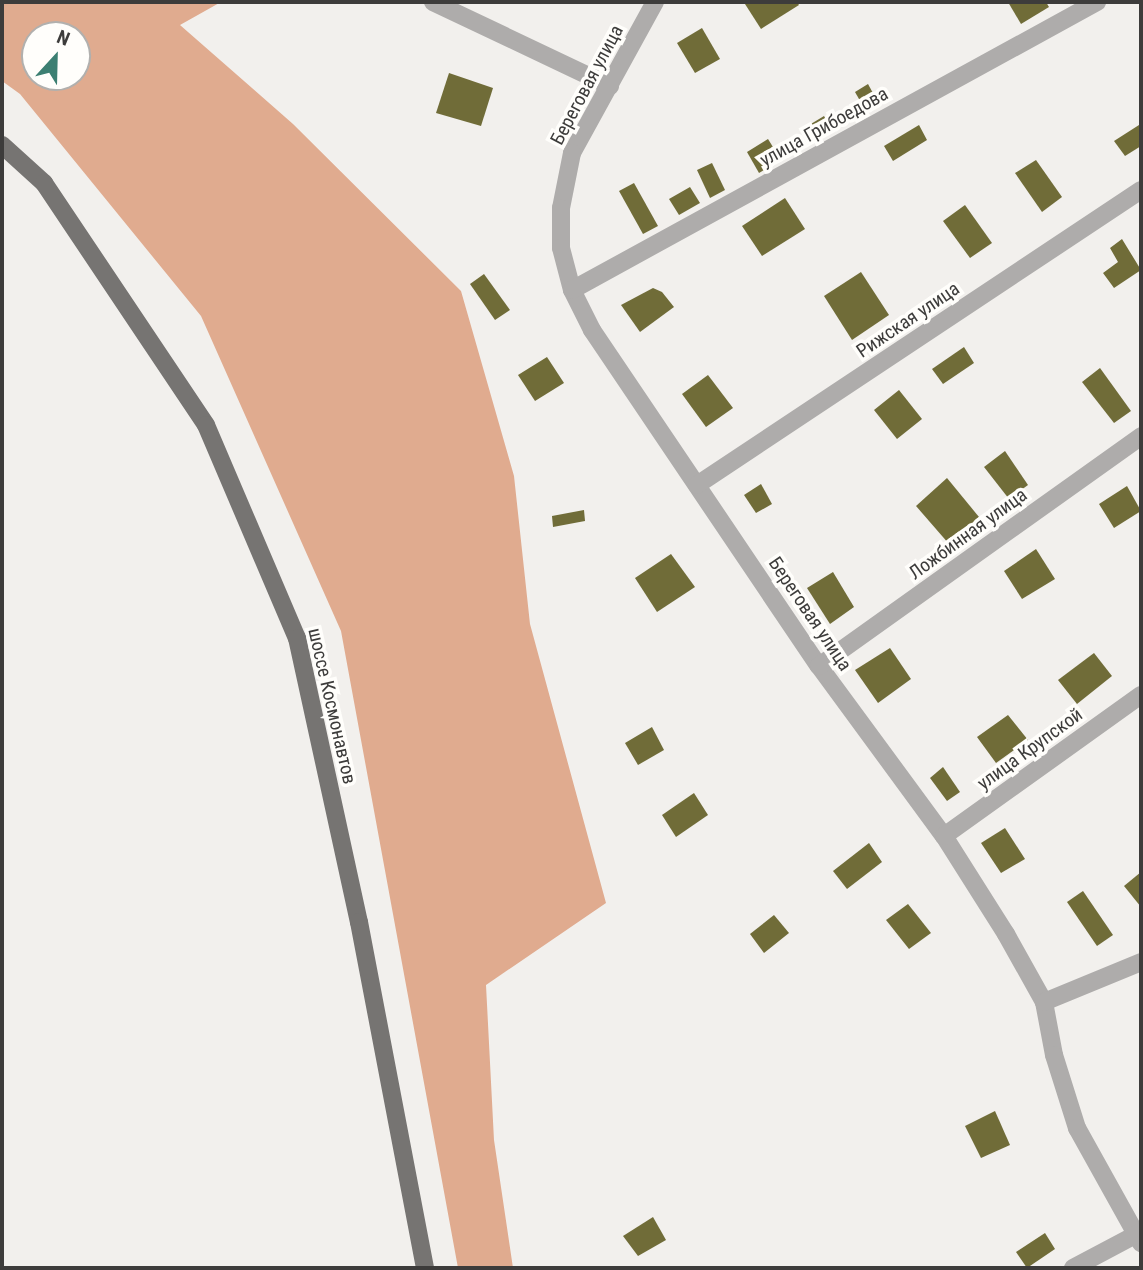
<!DOCTYPE html>
<meta charset="utf-8">
<style>
body{margin:0}
#map{position:relative;width:1143px;height:1270px;overflow:hidden;background:#f2f0ed;font-family:"Roboto Condensed",sans-serif}
div>[style]{position:absolute}
.forest>*{inset:0;background:#e0ab8f}
.building>*{inset:0;background:#706c38}
.minor>*{height:18px;margin:-9px;padding:0 9px;transform-origin:9px;border-radius:9px;background:#aeacab}
.major>*{height:18px;margin:-9px;padding:0 9px;transform-origin:9px;border-radius:9px;background:#767472}
span{translate:-50% -50%;white-space:nowrap;text-align:center;line-height:1.15;-webkit-text-stroke:7px #fffefb;paint-order:stroke}
.street-label{font-size:19px;color:#3d3c3b}
.frame{position:absolute;inset:0;border:4px solid #3d3c3b;pointer-events:none}
.north{position:absolute;left:21px;top:21px;width:70px;height:70px;box-sizing:border-box;background:#fffefb;border:2px solid #b1b0ae;border-radius:50%;rotate:22deg;font-size:19px;font-weight:700;line-height:28px;text-align:center;color:#3d3c3b}
.north::after{content:'';display:block;margin:auto;width:24px;height:32px;background:#3c7f72;clip-path:polygon(50% 0,100% 100%,50% 72%,0 100%)}
</style>
<div id="map">
<div class="forest">
<i style="clip-path:polygon(evenodd,2px 2px,221px 2px,180px 25px,293px 124px,461px 291px,514px 476px,530px 624px,606px 903px,486px 985px,494px 1140px,513px 1268px,458px 1268px,341px 631px,201px 316px,20px 94px,2px 81px,2px 2px,35px 35px,77px 35px,77px 77px,35px 77px,35px 35px)"></i>
</div>
<div class="building">
<i style="clip-path:polygon(748px 2px,797px 2px,799px 5px,761px 29px,745px 4px)"></i>
<i style="clip-path:polygon(1008px 2px,1046px 2px,1049px 7px,1021px 24px)"></i>
<i style="clip-path:polygon(702px 28px,720px 59px,695px 73px,677px 43px)"></i>
<i style="clip-path:polygon(449px 73px,493px 88px,481px 126px,436px 113px)"></i>
<i style="clip-path:polygon(868px 84px,880px 106px,867px 113px,855px 92px)"></i>
<i style="clip-path:polygon(824px 116px,832px 130px,808px 143px,801px 130px)"></i>
<i style="clip-path:polygon(919px 125px,927px 140px,893px 161px,884px 146px)"></i>
<i style="clip-path:polygon(1139px 125px,1141px 146px,1125px 156px,1114px 141px)"></i>
<i style="clip-path:polygon(768px 139px,781px 160px,759px 173px,747px 152px)"></i>
<i style="clip-path:polygon(1036px 160px,1062px 197px,1042px 212px,1015px 173px)"></i>
<i style="clip-path:polygon(712px 163px,725px 190px,710px 198px,697px 170px)"></i>
<i style="clip-path:polygon(634px 183px,658px 226px,643px 234px,619px 191px)"></i>
<i style="clip-path:polygon(690px 187px,700px 203px,679px 215px,669px 199px)"></i>
<i style="clip-path:polygon(785px 198px,805px 229px,762px 256px,742px 226px)"></i>
<i style="clip-path:polygon(965px 205px,992px 243px,970px 258px,943px 221px)"></i>
<i style="clip-path:polygon(1122px 239px,1141px 270px,1114px 288px,1103px 273px,1118px 262px,1110px 248px)"></i>
<i style="clip-path:polygon(861px 272px,889px 315px,852px 340px,824px 296px)"></i>
<i style="clip-path:polygon(484px 274px,510px 310px,495px 320px,470px 284px)"></i>
<i style="clip-path:polygon(653px 288px,662px 292px,674px 307px,640px 332px,621px 305px)"></i>
<i style="clip-path:polygon(964px 347px,974px 363px,943px 384px,932px 369px)"></i>
<i style="clip-path:polygon(547px 357px,564px 383px,535px 401px,518px 375px)"></i>
<i style="clip-path:polygon(1100px 368px,1131px 411px,1114px 423px,1082px 382px)"></i>
<i style="clip-path:polygon(708px 375px,733px 408px,706px 427px,682px 394px)"></i>
<i style="clip-path:polygon(899px 390px,922px 419px,897px 439px,874px 410px)"></i>
<i style="clip-path:polygon(1005px 451px,1028px 485px,1009px 499px,984px 467px)"></i>
<i style="clip-path:polygon(947px 478px,979px 517px,949px 544px,916px 506px)"></i>
<i style="clip-path:polygon(761px 484px,772px 504px,756px 513px,744px 495px)"></i>
<i style="clip-path:polygon(1127px 486px,1141px 511px,1114px 528px,1099px 504px)"></i>
<i style="clip-path:polygon(584px 510px,585px 521px,553px 527px,552px 516px)"></i>
<i style="clip-path:polygon(1036px 549px,1055px 579px,1022px 599px,1004px 571px)"></i>
<i style="clip-path:polygon(671px 554px,695px 587px,657px 612px,635px 578px)"></i>
<i style="clip-path:polygon(833px 572px,854px 607px,830px 624px,807px 588px)"></i>
<i style="clip-path:polygon(890px 648px,911px 679px,878px 703px,855px 670px)"></i>
<i style="clip-path:polygon(1094px 653px,1112px 676px,1077px 704px,1058px 680px)"></i>
<i style="clip-path:polygon(1008px 715px,1028px 740px,996px 763px,977px 737px)"></i>
<i style="clip-path:polygon(652px 727px,664px 750px,638px 765px,625px 743px)"></i>
<i style="clip-path:polygon(943px 767px,960px 792px,947px 801px,930px 778px)"></i>
<i style="clip-path:polygon(694px 793px,708px 815px,676px 837px,662px 815px)"></i>
<i style="clip-path:polygon(1005px 828px,1025px 859px,1001px 873px,981px 843px)"></i>
<i style="clip-path:polygon(869px 843px,882px 862px,847px 889px,833px 871px)"></i>
<i style="clip-path:polygon(1141px 872px,1141px 907px,1124px 886px)"></i>
<i style="clip-path:polygon(1083px 891px,1113px 935px,1097px 946px,1067px 902px)"></i>
<i style="clip-path:polygon(908px 904px,931px 933px,909px 949px,886px 920px)"></i>
<i style="clip-path:polygon(774px 915px,789px 933px,764px 953px,750px 934px)"></i>
<i style="clip-path:polygon(995px 1111px,1010px 1145px,981px 1158px,965px 1126px)"></i>
<i style="clip-path:polygon(653px 1217px,666px 1240px,638px 1256px,623px 1236px)"></i>
<i style="clip-path:polygon(1045px 1233px,1055px 1249px,1027px 1268px,1016px 1252px)"></i>
</div>
<div class="minor">
<i style="left:433px;top:2px;width:196px;rotate:25.4deg"></i>
<i style="left:655px;top:2px;width:172px;rotate:118.8deg"></i>
<i style="left:572px;top:153px;width:56px;rotate:101.3deg"></i>
<i style="left:561px;top:208px;width:40px;rotate:90deg"></i>
<i style="left:561px;top:248px;width:43px;rotate:75.3deg"></i>
<i style="left:572px;top:290px;width:45px;rotate:63.4deg"></i>
<i style="left:592px;top:330px;width:405px;rotate:56deg"></i>
<i style="left:819px;top:666px;width:211px;rotate:53.7deg"></i>
<i style="left:944px;top:836px;width:116px;rotate:57.7deg"></i>
<i style="left:1006px;top:934px;width:78px;rotate:60.8deg"></i>
<i style="left:1044px;top:1002px;width:54px;rotate:79.3deg"></i>
<i style="left:1054px;top:1055px;width:77px;rotate:72.5deg"></i>
<i style="left:1077px;top:1128px;width:132px;rotate:60.9deg"></i>
<i style="left:572px;top:290px;width:599px;rotate:-28.75deg"></i>
<i style="left:697px;top:485px;width:533px;rotate:-33.6deg"></i>
<i style="left:819px;top:666px;width:396px;rotate:-35.5deg"></i>
<i style="left:944px;top:836px;width:242px;rotate:-35.6deg"></i>
<i style="left:1044px;top:1002px;width:105px;rotate:-22.4deg"></i>
<i style="left:1073px;top:1268px;width:77px;rotate:-27.9deg"></i>
</div>
<div class="major">
<i style="left:2px;top:145px;width:57px;rotate:42.1deg"></i>
<i style="left:44px;top:183px;width:291px;rotate:56.2deg"></i>
<i style="left:206px;top:425px;width:232px;rotate:66.9deg"></i>
<i style="left:297px;top:638px;width:291px;rotate:77.7deg"></i>
<i style="left:359px;top:922px;width:352px;rotate:79.2deg"></i>
</div>
<div class="street-label">
<span style="left:587px;top:85px;rotate:-62deg">Береговая улица</span>
<span style="left:824px;top:127px;rotate:-29deg">улица Грибоедова</span>
<span style="left:908px;top:320px;rotate:-34deg">Рижская улица</span>
<span style="left:968px;top:534px;rotate:-36deg">Ложбинная улица</span>
<span style="left:810px;top:614px;rotate:56deg">Береговая улица</span>
<span style="left:332px;top:706px;rotate:77deg">шоссе Космонавтов</span>
<span style="left:1030px;top:749px;rotate:-36deg">улица Крупской</span>
</div>
<div class="frame"></div>
<div class="north">N</div>
</div>
